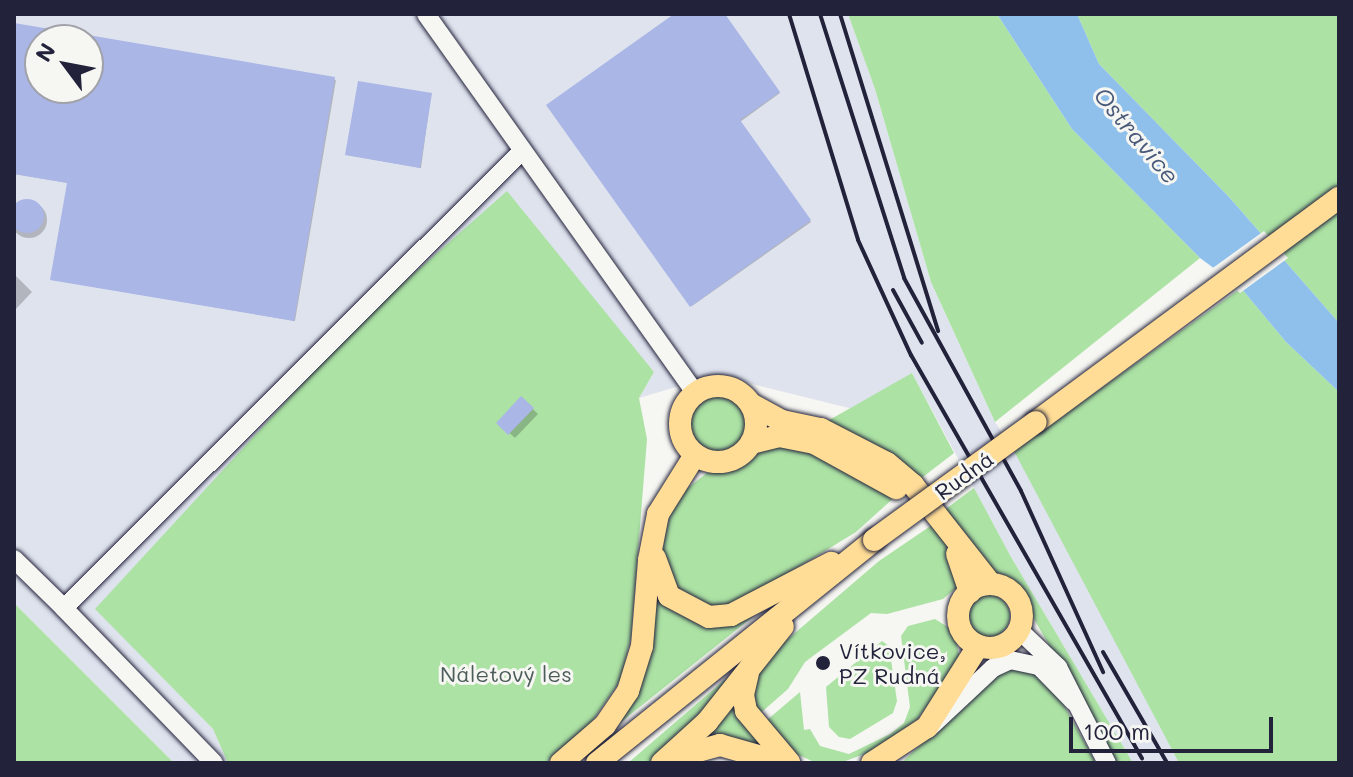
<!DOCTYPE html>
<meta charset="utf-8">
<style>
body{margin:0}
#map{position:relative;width:1353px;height:777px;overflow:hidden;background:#f6f6f2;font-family:Mali,sans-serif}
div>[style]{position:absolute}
.built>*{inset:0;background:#dfe3ee}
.green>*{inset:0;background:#ace2a4}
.round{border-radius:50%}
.water>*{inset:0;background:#8fc0eb}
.pier>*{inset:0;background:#f6f6f2}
.shadow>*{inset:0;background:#0003}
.building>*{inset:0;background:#a9b6e6}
.roads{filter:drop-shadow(0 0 2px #22223b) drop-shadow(0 0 2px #22223b)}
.minor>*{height:18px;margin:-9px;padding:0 9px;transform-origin:9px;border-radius:9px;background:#f6f6f2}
.major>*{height:22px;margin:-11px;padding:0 11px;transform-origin:11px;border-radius:11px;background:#ffdd96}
.major>.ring{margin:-11px;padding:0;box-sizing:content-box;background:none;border:22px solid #ffdd96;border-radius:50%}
.rail>*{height:4px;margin:-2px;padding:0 2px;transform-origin:2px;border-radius:2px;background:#22223b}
.bridges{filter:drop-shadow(0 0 2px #22223b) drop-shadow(0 0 2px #22223b)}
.major-bridge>*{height:22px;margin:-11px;padding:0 11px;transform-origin:11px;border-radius:11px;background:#ffdd96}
.dots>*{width:22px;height:22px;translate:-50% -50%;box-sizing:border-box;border:4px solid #f6f6f2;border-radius:50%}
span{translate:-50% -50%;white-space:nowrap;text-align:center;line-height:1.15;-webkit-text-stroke:6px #f6f6f2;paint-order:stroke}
.street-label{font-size:22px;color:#22223b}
.poi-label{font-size:22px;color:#22223b}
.left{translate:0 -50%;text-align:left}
.park-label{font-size:22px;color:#4b5c5a}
.water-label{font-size:24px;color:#485979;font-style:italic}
.frame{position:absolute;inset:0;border:16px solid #22223b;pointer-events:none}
.north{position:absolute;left:24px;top:24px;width:80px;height:80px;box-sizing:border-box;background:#f6f6f2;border:2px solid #a1a1a9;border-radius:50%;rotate:302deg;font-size:22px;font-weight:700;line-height:32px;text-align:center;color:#22223b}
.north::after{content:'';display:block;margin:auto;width:28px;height:36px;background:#22223b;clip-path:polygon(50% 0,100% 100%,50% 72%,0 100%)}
.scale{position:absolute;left:1069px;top:717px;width:204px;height:36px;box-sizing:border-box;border:4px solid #22223b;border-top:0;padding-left:10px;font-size:24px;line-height:28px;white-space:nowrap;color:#22223b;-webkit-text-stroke:6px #f6f6f2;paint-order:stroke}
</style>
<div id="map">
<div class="built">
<i style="clip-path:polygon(evenodd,14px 14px,848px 14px,875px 89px,931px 282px,995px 422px,1021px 461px,1179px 763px,1133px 763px,1011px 557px,912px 373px,853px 409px,716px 375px,639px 398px,654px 372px,582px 287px,360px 321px,96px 609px,213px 729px,228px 763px,174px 763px,14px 603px,14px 14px,40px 40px,88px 40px,88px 88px,40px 88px,40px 40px)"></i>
</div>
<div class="green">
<i style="clip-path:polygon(848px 14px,997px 14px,1072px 129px,1200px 258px,995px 422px,931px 282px,875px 89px)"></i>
<i style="clip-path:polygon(1077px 14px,1339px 14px,1339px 323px,1229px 197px,1099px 64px)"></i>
<i style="clip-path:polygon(507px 191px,654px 372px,639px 398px,647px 439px,631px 638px,620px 681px,591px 723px,546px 763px,228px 763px,213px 729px,95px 609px,360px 321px)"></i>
<i style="clip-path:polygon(1241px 288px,1286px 342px,1339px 392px,1339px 763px,1179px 763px,1014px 451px)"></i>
<i style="clip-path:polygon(912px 373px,954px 453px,919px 480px,824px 423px)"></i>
<i class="round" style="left:690px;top:395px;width:56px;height:56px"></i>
<i style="clip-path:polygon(800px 443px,897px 495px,856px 532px,751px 596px,720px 609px,680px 594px,663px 550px,666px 526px,681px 493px,707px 473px,740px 467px,765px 447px)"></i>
<i style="clip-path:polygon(974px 488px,1011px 557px,1133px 763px,1117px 763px,1015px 586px,991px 575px,943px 511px)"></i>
<i style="clip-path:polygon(932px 525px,959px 560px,960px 585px,943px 599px,887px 614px,871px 613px,805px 662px,788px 689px,756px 717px,750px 686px,768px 656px,879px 561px)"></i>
<i style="clip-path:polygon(653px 582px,666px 602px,760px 611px,616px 726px)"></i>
<i class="round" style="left:968px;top:595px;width:42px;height:42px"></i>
<i style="clip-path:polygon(14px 603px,174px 763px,14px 763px)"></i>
<i style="clip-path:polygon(935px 619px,954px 631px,960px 659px,917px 720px,870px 752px,840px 763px,812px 761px,794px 753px,761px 725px,800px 692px,804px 730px,810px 729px,820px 746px,849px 754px,890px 734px,904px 723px,910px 707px,901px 636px,908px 626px)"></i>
<i style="clip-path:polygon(882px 641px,889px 646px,897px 701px,893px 713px,850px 739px,839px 737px,829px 727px,826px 687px)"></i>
<i style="clip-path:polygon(1013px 667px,1033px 669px,1059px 696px,1096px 763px,901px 763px,994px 676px)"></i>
<i style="clip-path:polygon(736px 674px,653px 763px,628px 763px,729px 676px)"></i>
<i style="clip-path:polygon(737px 697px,764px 748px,703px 737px)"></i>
</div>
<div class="water">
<i style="clip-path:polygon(997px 14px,1077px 14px,1099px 64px,1229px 197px,1339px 323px,1339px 392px,1286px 342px,1241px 288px,1200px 258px,1072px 129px)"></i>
</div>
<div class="pier">
<i style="clip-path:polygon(1264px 231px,1288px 258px,1240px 293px,1210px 270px)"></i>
</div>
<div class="shadow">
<i style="clip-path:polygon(678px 14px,723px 14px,780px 93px,740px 122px,811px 222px,692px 306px,549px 105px)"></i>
<i style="clip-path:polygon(evenodd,14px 25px,336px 80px,295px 321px,54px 280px,69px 183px,14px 174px,14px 25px,40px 40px,88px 40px,88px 88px,40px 88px,40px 40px)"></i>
<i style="clip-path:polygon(431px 95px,421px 168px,348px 155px)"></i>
<i class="round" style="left:11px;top:202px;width:36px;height:36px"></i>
<i style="clip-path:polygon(14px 274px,32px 292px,15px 310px,14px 309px)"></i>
<i style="clip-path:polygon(521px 398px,538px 414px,515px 438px,498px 423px)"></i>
</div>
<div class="building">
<i style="clip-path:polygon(674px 14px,725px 14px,780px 92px,740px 120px,811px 220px,690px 307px,546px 105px)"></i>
<i style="clip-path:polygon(14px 23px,80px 34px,80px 40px,40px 40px,40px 88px,88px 88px,88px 35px,335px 77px,294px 321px,50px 280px,67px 183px,14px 174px)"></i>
<i style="clip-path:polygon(358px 81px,432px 93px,420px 168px,345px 155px)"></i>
<i class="round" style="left:10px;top:199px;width:34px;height:34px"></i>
<i style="clip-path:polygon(521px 396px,534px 408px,508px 435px,496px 423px)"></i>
</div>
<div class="roads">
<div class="minor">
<i style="left:426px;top:14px;width:465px;rotate:54.6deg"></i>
<i style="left:14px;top:559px;width:70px;rotate:44.4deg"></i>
<i style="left:1019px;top:630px;width:54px;rotate:43.5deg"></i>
<i style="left:1058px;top:667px;width:108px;rotate:63deg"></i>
<i style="left:928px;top:729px;width:89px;rotate:-43.2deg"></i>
<i style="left:993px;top:668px;width:19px;rotate:-25deg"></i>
<i style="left:1010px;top:660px;width:30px;rotate:12deg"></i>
<i style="left:1039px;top:666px;width:50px;rotate:45.8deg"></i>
<i style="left:214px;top:763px;width:216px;rotate:-134.1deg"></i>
<i style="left:64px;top:608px;width:646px;rotate:-44.94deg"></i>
</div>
<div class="major">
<i class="ring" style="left:680px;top:386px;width:54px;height:54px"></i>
<i style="left:751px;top:404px;width:35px;rotate:29deg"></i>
<i style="left:782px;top:421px;width:40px;rotate:12deg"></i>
<i style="left:821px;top:429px;width:74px;rotate:27.3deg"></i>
<i style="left:887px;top:463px;width:34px;rotate:40deg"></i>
<i style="left:913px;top:485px;width:126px;rotate:51.8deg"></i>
<i style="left:1036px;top:422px;width:377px;rotate:-36.5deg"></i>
<i style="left:751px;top:443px;width:29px;rotate:-14deg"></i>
<i style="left:779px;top:436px;width:36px;rotate:11deg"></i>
<i style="left:814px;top:443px;width:94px;rotate:28.8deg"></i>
<i style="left:957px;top:554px;width:40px;rotate:71.1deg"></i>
<i style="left:655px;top:558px;width:40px;rotate:69.8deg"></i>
<i style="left:669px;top:596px;width:45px;rotate:27.7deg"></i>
<i style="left:709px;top:617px;width:22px;rotate:-5deg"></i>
<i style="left:731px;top:615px;width:113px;rotate:-27.5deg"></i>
<i class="ring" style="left:958px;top:584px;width:42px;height:42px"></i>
<i style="left:748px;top:673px;width:23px;rotate:103deg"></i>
<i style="left:743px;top:695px;width:16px;rotate:79deg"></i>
<i style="left:746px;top:711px;width:67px;rotate:49.9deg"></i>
<i style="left:673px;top:758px;width:49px;rotate:-15.5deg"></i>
<i style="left:720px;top:745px;width:66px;rotate:15.9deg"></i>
<i style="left:561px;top:763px;width:58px;rotate:-40.8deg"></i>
<i style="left:605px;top:725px;width:41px;rotate:-55.9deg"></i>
<i style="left:628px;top:691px;width:47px;rotate:-72.7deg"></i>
<i style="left:642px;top:646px;width:86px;rotate:-85.3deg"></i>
<i style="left:649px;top:560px;width:47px;rotate:-78.9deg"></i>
<i style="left:658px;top:514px;width:70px;rotate:-57.9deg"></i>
<i style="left:597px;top:763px;width:356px;rotate:-38.8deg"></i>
<i style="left:662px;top:763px;width:61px;rotate:-42.3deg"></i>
<i style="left:707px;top:722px;width:122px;rotate:-51.6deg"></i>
<i style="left:872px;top:763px;width:66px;rotate:-33.2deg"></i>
<i style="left:927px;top:727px;width:96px;rotate:-57.8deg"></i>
</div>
</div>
<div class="rail">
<i style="left:789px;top:14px;width:236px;rotate:73deg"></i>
<i style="left:858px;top:240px;width:127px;rotate:65.3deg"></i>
<i style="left:911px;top:355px;width:465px;rotate:60.2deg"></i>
<i style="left:820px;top:14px;width:277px;rotate:72.3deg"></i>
<i style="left:904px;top:278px;width:243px;rotate:61.2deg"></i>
<i style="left:1021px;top:491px;width:199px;rotate:65.6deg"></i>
<i style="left:840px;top:14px;width:332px;rotate:72.8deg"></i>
<i style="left:893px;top:290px;width:60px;rotate:61.3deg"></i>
<i style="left:1103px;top:652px;width:128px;rotate:60deg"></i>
</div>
<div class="bridges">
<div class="major-bridge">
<i style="left:874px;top:540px;width:200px;rotate:-36.1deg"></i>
</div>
</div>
<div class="dots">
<i style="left:823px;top:663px;background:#22223b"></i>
</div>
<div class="street-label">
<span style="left:964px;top:475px;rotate:-36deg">Rudná</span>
</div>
<div class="poi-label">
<span class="left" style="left:839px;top:663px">Vítkovice,<br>PZ Rudná</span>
</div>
<div class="park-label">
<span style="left:506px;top:674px">Náletový les</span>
</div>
<div class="water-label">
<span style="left:1137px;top:135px;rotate:50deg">Ostravice</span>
</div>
<div class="frame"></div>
<div class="north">N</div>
<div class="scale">100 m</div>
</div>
